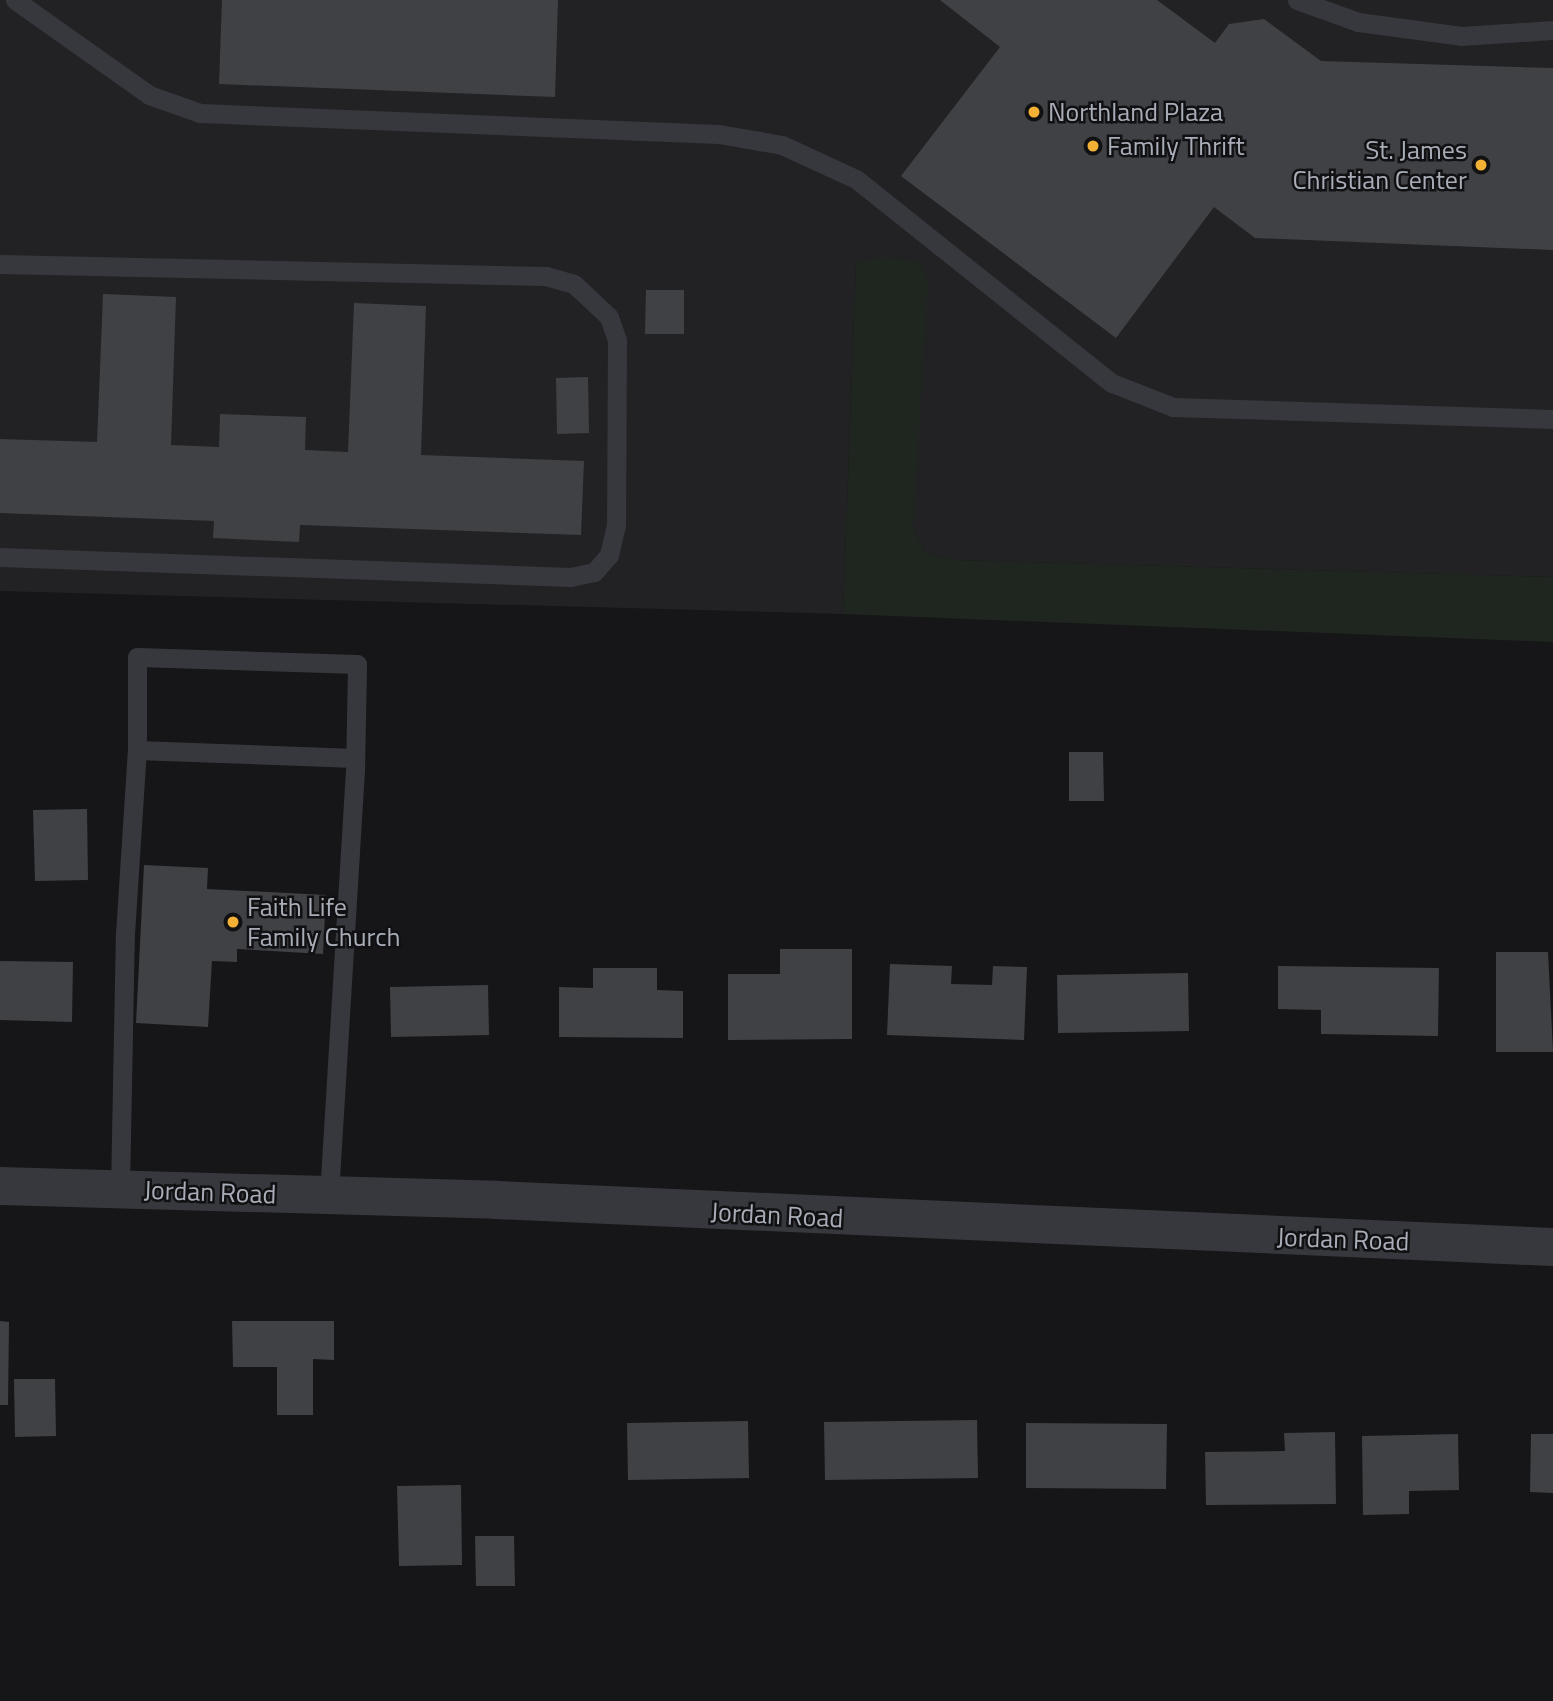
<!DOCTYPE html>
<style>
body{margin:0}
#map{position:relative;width:1553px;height:1701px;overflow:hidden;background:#161618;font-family:"Titillium Web",sans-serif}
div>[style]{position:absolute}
.built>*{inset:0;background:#222225}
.green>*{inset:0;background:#1e261f}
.building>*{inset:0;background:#404145}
.service>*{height:19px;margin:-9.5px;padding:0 9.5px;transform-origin:9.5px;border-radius:9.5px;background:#37383d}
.minor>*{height:38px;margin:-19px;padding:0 19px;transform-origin:19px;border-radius:19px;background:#37383d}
.dots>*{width:19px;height:19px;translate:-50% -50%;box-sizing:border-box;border:4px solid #111113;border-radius:50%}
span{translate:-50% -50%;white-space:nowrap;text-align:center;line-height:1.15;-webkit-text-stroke:5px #111113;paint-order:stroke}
.poi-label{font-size:26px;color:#a8adb8}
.left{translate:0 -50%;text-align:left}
.right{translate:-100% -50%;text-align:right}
.street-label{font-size:26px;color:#a8adb8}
</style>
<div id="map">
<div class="built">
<i style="clip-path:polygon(0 0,1553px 0,1553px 577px,953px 560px,925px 552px,913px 527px,856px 264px,843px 614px,0 591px)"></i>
</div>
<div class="green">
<i style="clip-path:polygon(877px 257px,921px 262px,928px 282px,913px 527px,925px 552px,953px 560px,1553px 577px,1553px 642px,843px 614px,856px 264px)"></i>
</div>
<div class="building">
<i style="clip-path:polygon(222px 0,558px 0,555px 97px,219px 84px)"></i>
<i style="clip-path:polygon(940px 0,1157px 0,1215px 43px,1229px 24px,1264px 19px,1321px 61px,1553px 68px,1553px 250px,1255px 238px,1214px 207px,1116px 338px,901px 176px,1000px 47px)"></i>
<i style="clip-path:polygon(646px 290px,684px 290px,684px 334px,645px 334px)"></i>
<i style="clip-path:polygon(103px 294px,176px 297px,171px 445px,219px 447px,220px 414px,306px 417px,305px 450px,348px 452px,354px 303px,426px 306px,421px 455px,584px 461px,581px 535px,300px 525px,299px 542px,213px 538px,214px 521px,0 513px,0 439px,97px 442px)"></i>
<i style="clip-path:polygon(588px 377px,589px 433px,557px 434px,556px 378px)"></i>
<i style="clip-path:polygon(1069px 752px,1103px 752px,1104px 801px,1069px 801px)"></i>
<i style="clip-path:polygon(87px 809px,88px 880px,35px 881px,33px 810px)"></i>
<i style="clip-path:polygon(144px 865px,208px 868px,207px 889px,326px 895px,323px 954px,237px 949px,237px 962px,212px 961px,208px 1027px,136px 1023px)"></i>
<i style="clip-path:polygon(780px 949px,852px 949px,852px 1039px,728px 1040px,728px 974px,780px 974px)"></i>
<i style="clip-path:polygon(1496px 952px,1548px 952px,1553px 1052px,1496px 1052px)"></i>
<i style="clip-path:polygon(0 961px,73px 962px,72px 1022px,0 1020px)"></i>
<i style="clip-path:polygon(890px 964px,952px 966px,951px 984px,992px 985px,993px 966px,1027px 967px,1024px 1040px,887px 1035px)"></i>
<i style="clip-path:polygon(1278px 966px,1439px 968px,1438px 1036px,1321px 1034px,1321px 1010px,1278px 1009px)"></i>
<i style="clip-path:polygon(593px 968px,657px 968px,657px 990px,683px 991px,683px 1038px,559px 1037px,559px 987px,593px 988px)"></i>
<i style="clip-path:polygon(1188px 973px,1189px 1031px,1058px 1033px,1057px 975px)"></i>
<i style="clip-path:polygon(488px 985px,489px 1035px,391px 1037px,390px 987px)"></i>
<i style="clip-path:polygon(0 1321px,9px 1322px,8px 1405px,0 1405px)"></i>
<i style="clip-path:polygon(232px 1321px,334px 1321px,334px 1360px,313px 1359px,313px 1415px,277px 1415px,277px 1367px,233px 1367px)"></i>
<i style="clip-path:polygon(14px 1379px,55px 1379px,56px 1436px,15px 1437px)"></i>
<i style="clip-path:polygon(977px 1420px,978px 1478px,825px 1480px,824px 1422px)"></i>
<i style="clip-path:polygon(748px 1421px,749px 1478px,628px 1480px,627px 1423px)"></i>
<i style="clip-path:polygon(1026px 1423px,1167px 1424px,1166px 1489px,1026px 1488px)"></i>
<i style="clip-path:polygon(1335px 1432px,1336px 1504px,1206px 1505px,1205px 1452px,1285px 1451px,1284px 1433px)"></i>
<i style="clip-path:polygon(1458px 1434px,1459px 1490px,1409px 1491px,1409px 1514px,1363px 1515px,1362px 1436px)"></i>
<i style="clip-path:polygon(1531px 1434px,1553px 1434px,1553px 1493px,1530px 1492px)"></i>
<i style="clip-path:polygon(461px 1485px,462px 1565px,399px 1566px,397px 1486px)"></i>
<i style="clip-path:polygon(475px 1536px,514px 1536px,515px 1586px,476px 1586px)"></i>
</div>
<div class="service">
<i style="left:15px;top:0;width:164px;rotate:35.3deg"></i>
<i style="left:149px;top:95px;width:54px;rotate:19.4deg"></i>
<i style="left:200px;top:113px;width:519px;rotate:2.32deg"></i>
<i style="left:719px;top:134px;width:64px;rotate:9.9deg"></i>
<i style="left:782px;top:145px;width:81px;rotate:24.7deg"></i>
<i style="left:856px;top:179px;width:327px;rotate:38.6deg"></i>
<i style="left:1112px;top:383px;width:66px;rotate:21.5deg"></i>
<i style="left:1173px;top:407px;width:380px;rotate:1.8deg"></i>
<i style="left:1297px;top:0;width:65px;rotate:19.8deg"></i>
<i style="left:1358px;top:22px;width:104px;rotate:7.7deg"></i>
<i style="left:1461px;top:36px;width:92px;rotate:-3.7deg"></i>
<i style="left:0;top:264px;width:546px;rotate:1.26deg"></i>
<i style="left:546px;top:276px;width:29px;rotate:16deg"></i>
<i style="left:574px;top:284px;width:48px;rotate:43.3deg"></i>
<i style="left:609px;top:317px;width:24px;rotate:71deg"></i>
<i style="left:617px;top:340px;width:185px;rotate:90.3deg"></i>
<i style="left:616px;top:525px;width:31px;rotate:103deg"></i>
<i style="left:609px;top:555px;width:23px;rotate:131deg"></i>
<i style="left:594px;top:572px;width:24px;rotate:168deg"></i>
<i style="left:571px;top:577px;width:571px;rotate:-177.99deg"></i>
<i style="left:120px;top:1189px;width:255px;rotate:-88.9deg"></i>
<i style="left:125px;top:934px;width:184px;rotate:-86.3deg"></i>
<i style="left:329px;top:1195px;width:425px;rotate:-86.5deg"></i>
<i style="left:355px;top:771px;width:107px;rotate:-88.9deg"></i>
<i style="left:357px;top:664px;width:220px;rotate:-178.2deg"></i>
<i style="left:137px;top:657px;width:93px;rotate:90deg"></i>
<i style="left:137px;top:750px;width:218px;rotate:2.1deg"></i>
</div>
<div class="minor">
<i style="left:0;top:1186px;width:496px;rotate:1.6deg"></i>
<i style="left:496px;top:1200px;width:1058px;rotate:2.55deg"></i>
</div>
<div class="dots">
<i style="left:1034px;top:112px;background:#f2b134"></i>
<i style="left:1093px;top:146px;background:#f2b134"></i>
<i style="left:1481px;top:165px;background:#f2b134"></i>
<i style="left:233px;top:922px;background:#f2b134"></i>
</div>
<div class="poi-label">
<span class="left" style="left:1048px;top:112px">Northland Plaza</span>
<span class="left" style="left:1107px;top:146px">Family Thrift</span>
<span class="right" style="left:1467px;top:165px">St. James<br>Christian Center</span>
<span class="left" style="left:247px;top:922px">Faith Life<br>Family Church</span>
</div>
<div class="street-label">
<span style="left:210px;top:1192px;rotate:2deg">Jordan Road</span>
<span style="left:777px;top:1215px;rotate:3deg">Jordan Road</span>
<span style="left:1343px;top:1239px;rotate:2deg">Jordan Road</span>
</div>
</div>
